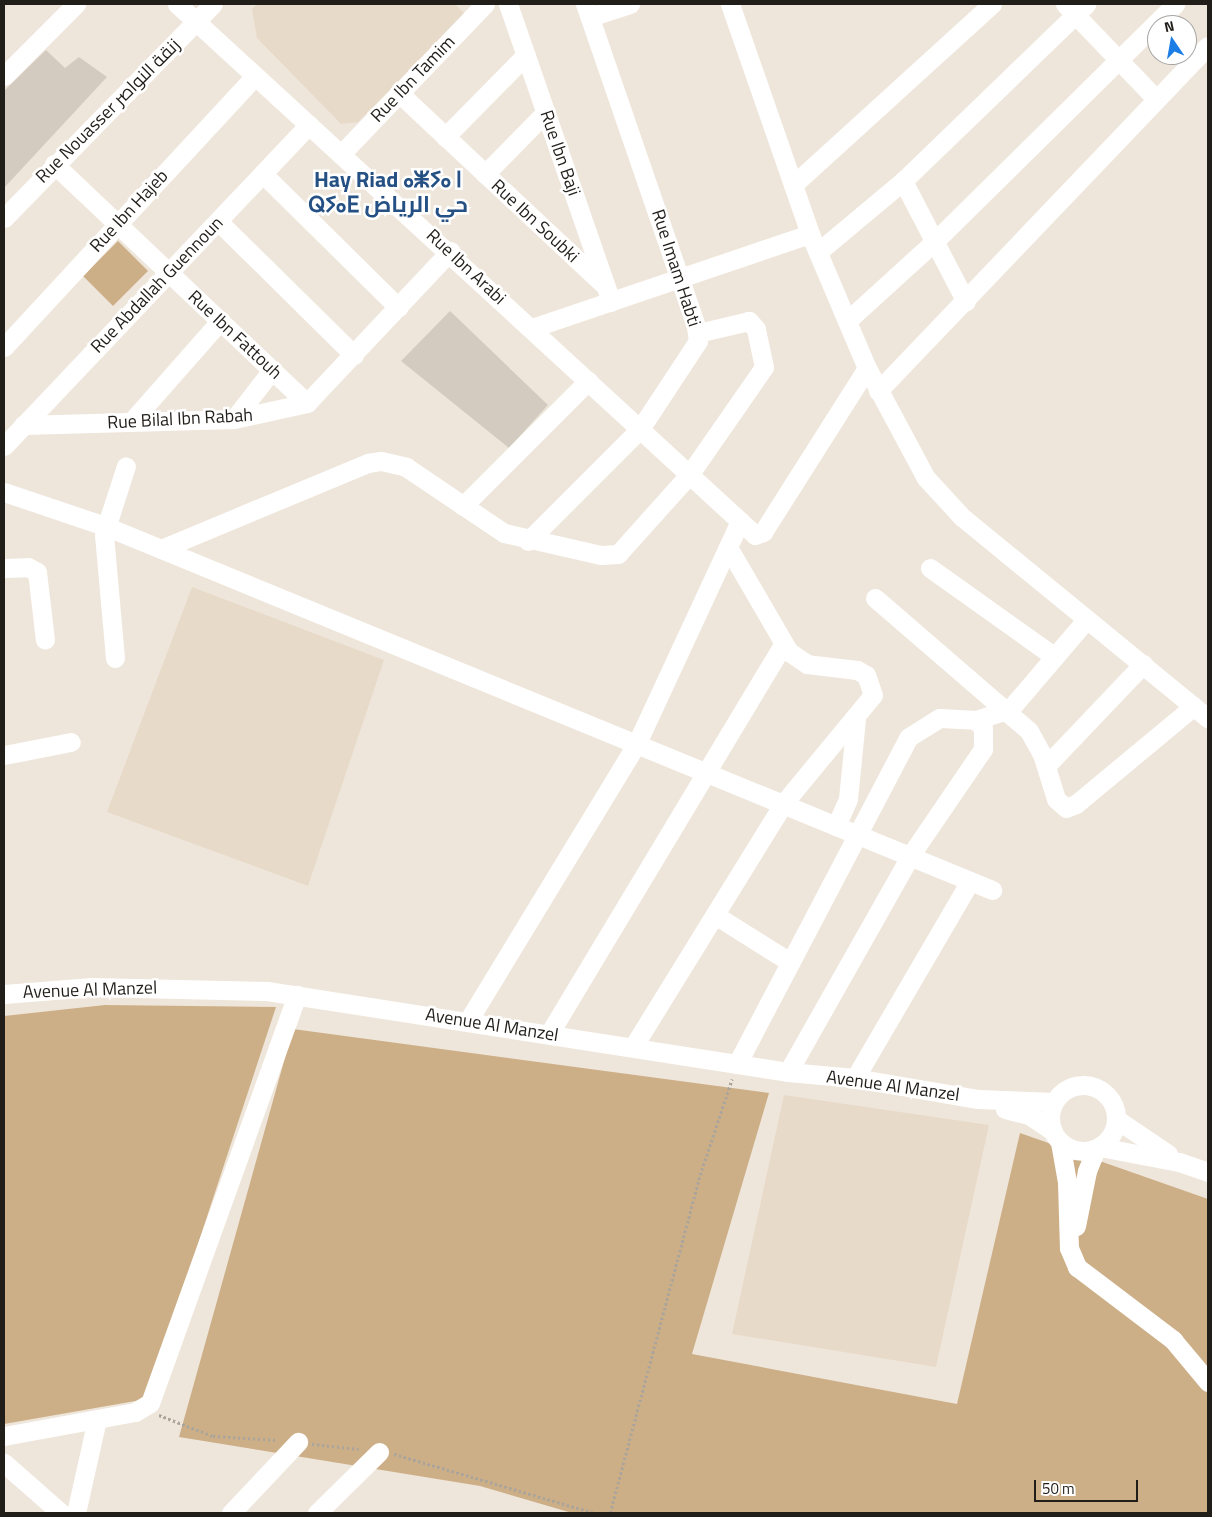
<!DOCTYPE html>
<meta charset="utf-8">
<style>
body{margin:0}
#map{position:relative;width:1212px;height:1517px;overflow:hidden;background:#efe6db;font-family:"Titillium Web",Cairo,"Noto Sans Tifinagh",sans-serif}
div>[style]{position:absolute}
.built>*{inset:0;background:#e8dac9}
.green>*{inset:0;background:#cdaf87}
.building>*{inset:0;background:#d4cbc0}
.path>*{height:2.5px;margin-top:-1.25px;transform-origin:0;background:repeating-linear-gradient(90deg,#aba49b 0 2.5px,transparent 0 5px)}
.minor>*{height:19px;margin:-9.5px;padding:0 9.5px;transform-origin:9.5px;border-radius:9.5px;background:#fff}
.minor>.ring{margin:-9.5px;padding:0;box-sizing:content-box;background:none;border:19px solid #fff;border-radius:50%}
span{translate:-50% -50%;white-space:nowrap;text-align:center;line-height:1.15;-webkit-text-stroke:5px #fff;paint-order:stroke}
.street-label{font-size:18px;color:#211e1a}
.district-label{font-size:22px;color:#255084;font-weight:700}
.frame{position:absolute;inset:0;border:5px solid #211e1a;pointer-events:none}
.north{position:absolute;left:1147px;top:15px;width:50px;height:50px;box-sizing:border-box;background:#fff;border:1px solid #a6a5a3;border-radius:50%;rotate:348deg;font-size:14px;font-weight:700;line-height:20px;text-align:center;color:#211e1a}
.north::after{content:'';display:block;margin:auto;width:18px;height:22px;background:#1c7de5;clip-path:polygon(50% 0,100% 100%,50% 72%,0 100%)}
.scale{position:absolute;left:1034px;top:1480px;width:104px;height:22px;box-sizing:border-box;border:2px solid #211e1a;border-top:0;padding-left:6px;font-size:15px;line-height:18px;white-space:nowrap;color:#211e1a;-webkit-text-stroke:4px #fff;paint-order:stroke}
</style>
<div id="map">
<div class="built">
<i style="clip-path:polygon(257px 4px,455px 4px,465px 14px,358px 122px,341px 124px,257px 38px,252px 9px)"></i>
<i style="clip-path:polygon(192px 587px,384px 660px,308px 886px,107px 812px)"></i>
<i style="clip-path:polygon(784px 1095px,989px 1125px,936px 1367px,732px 1334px)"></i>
</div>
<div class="green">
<i style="clip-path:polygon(118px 241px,148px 271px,113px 306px,83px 276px)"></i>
<i style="clip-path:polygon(105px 1005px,276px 1007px,147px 1399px,4px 1424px,4px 1016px)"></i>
<i style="clip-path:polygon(293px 1029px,769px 1093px,692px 1354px,957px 1404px,1020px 1133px,1208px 1199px,1208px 1513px,572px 1513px,480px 1486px,179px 1437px)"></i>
</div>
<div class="building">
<i style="clip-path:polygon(46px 50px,65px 68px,79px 57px,107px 77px,4px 188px,4px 91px)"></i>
<i style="clip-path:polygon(450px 311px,548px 405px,509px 448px,401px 361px)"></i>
</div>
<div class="path">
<i style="left:159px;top:1415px;width:58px;rotate:21.3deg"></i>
<i style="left:213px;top:1436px;width:64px;rotate:3.6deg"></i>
<i style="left:312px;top:1444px;width:47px;rotate:6.1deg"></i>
<i style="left:394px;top:1454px;width:209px;rotate:16.4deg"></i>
<i style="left:610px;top:1513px;width:350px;rotate:-75.1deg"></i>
<i style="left:700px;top:1175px;width:101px;rotate:-71.6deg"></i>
</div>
<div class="minor">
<i style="left:177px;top:4px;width:785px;rotate:42.57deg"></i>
<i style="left:755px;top:535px;width:9px;rotate:-21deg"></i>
<i style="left:763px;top:532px;width:194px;rotate:-57.6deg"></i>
<i style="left:508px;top:4px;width:315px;rotate:70.9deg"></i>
<i style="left:730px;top:4px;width:244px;rotate:70.8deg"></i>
<i style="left:810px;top:234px;width:146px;rotate:67deg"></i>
<i style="left:867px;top:368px;width:125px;rotate:61.8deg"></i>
<i style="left:926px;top:478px;width:53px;rotate:47.3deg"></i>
<i style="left:962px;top:517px;width:318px;rotate:39.3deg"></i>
<i style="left:1065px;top:4px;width:132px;rotate:46.2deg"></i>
<i style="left:590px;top:17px;width:42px;rotate:-18deg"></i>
<i style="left:4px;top:76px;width:102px;rotate:-45deg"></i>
<i style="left:399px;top:93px;width:279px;rotate:43.1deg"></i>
<i style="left:445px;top:137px;width:115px;rotate:-45.4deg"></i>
<i style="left:341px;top:154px;width:208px;rotate:-46.2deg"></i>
<i style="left:54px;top:164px;width:348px;rotate:43.4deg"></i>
<i style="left:263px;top:174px;width:190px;rotate:44.6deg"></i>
<i style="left:485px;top:174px;width:87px;rotate:-45.5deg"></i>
<i style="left:903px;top:181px;width:136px;rotate:62.5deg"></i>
<i style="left:793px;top:185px;width:269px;rotate:-42.3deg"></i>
<i style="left:4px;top:218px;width:299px;rotate:-45.7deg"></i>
<i style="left:218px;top:221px;width:191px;rotate:44.6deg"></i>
<i style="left:818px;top:252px;width:111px;rotate:-39.9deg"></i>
<i style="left:903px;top:181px;width:255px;rotate:-44deg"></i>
<i style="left:847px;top:321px;width:120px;rotate:-42.3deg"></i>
<i style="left:936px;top:240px;width:336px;rotate:-44.6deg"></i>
<i style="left:532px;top:328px;width:293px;rotate:-18.7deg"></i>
<i style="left:4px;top:347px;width:369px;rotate:-47.2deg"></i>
<i style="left:878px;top:391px;width:477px;rotate:-46.3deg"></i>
<i style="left:234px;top:419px;width:62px;rotate:-52.2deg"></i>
<i style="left:131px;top:422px;width:135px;rotate:-48.6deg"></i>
<i style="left:23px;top:425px;width:211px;rotate:-1.6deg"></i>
<i style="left:234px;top:419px;width:75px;rotate:-12.4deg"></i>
<i style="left:307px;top:403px;width:209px;rotate:-46.7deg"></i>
<i style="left:4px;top:446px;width:443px;rotate:-46.5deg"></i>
<i style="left:4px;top:492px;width:107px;rotate:18.6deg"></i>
<i style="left:105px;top:526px;width:959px;rotate:22.31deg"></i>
<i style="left:463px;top:506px;width:177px;rotate:-45deg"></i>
<i style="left:528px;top:541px;width:158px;rotate:-45deg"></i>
<i style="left:640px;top:429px;width:105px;rotate:-56.6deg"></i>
<i style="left:698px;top:341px;width:15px;rotate:-98deg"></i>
<i style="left:696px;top:326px;width:341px;rotate:-109deg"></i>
<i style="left:161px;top:549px;width:224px;rotate:-22.6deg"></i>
<i style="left:368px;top:463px;width:13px;rotate:-9deg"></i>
<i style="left:381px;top:461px;width:26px;rotate:13deg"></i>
<i style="left:406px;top:467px;width:118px;rotate:34deg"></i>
<i style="left:504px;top:533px;width:99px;rotate:12.8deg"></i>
<i style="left:601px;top:555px;width:17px;rotate:-3deg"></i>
<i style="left:618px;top:554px;width:106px;rotate:-48.1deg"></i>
<i style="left:689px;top:475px;width:131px;rotate:-55.2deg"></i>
<i style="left:764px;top:367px;width:39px;rotate:-102deg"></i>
<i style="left:756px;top:329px;width:11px;rotate:-131deg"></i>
<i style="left:749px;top:321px;width:52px;rotate:166.8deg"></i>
<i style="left:4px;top:568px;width:24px;rotate:-2deg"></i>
<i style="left:28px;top:567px;width:10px;rotate:29deg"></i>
<i style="left:37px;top:572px;width:68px;rotate:83.3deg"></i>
<i style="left:930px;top:568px;width:153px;rotate:35.5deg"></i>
<i style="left:875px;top:598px;width:203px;rotate:40.8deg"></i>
<i style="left:1029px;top:731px;width:26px;rotate:61deg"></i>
<i style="left:1042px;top:754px;width:47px;rotate:72.7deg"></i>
<i style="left:1056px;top:799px;width:13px;rotate:42deg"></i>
<i style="left:1066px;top:808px;width:11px;rotate:-22deg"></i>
<i style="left:1076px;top:804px;width:153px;rotate:-39.7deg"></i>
<i style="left:115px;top:658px;width:124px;rotate:-95.1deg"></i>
<i style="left:104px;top:534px;width:71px;rotate:-72.1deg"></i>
<i style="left:4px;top:755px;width:68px;rotate:-11deg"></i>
<i style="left:1046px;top:766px;width:141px;rotate:-46.4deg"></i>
<i style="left:836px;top:826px;width:30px;rotate:-66deg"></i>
<i style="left:848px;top:799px;width:80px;rotate:-84.3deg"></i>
<i style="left:715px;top:915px;width:89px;rotate:32.1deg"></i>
<i style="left:4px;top:994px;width:88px;rotate:-4.5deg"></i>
<i style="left:92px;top:987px;width:175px;rotate:1.3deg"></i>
<i style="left:267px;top:991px;width:527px;rotate:8.84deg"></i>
<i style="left:788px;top:1072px;width:67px;rotate:5.1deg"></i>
<i style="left:855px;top:1078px;width:125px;rotate:9.7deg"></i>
<i style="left:978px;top:1099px;width:76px;rotate:2.3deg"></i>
<i style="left:468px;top:1021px;width:325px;rotate:-58.7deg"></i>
<i style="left:637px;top:743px;width:245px;rotate:-65.1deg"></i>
<i style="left:549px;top:1034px;width:455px;rotate:-59deg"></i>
<i style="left:633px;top:1047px;width:286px;rotate:-58.3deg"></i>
<i style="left:783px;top:804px;width:141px;rotate:-50.5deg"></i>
<i style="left:873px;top:695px;width:21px;rotate:-109deg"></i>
<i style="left:866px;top:675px;width:10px;rotate:-151deg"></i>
<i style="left:857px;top:670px;width:50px;rotate:-173.2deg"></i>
<i style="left:807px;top:664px;width:22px;rotate:-146deg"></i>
<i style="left:789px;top:652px;width:121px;rotate:-120.2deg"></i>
<i style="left:737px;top:1064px;width:369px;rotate:-62.3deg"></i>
<i style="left:909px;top:737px;width:36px;rotate:-32deg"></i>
<i style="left:940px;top:718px;width:36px;rotate:3deg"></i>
<i style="left:976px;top:720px;width:36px;rotate:-18deg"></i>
<i style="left:1010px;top:709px;width:118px;rotate:-49.5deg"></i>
<i style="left:788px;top:1072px;width:248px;rotate:-60.5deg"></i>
<i style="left:910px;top:856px;width:130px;rotate:-55.7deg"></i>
<i style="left:983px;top:749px;width:21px;rotate:-90deg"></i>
<i style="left:983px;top:728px;width:11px;rotate:-131deg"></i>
<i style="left:855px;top:1078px;width:228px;rotate:-59.7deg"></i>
<i class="ring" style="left:1050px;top:1085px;width:47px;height:47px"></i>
<i style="left:1005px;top:1109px;width:25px;rotate:14deg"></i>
<i style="left:1029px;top:1115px;width:29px;rotate:34deg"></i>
<i style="left:1116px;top:1119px;width:63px;rotate:33.9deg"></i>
<i style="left:1060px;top:1142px;width:41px;rotate:80.1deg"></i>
<i style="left:1067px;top:1182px;width:66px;rotate:88.3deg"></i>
<i style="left:1069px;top:1248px;width:21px;rotate:67deg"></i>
<i style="left:1077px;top:1267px;width:121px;rotate:37.2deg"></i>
<i style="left:1173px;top:1340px;width:55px;rotate:50.2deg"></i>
<i style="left:1100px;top:1147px;width:80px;rotate:10.8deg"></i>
<i style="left:1179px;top:1162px;width:31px;rotate:19deg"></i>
<i style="left:1076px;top:1226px;width:56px;rotate:-78.7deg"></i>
<i style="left:1087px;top:1171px;width:24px;rotate:-68deg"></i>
<i style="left:4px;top:1436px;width:133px;rotate:-10.4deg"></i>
<i style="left:135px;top:1412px;width:17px;rotate:-31deg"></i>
<i style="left:150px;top:1403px;width:434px;rotate:-70.2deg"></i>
<i style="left:4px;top:1463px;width:76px;rotate:41.3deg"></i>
<i style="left:76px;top:1513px;width:96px;rotate:-77.4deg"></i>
<i style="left:231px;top:1513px;width:98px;rotate:-46.7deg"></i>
<i style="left:317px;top:1513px;width:87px;rotate:-44.5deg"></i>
</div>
<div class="street-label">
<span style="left:413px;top:79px;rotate:-46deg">Rue Ibn Tamim</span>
<span style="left:108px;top:111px;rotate:-45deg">Rue Nouasser زنقة النواصر</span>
<span style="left:560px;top:153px;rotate:71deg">Rue Ibn Baji</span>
<span style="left:129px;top:211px;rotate:-47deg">Rue Ibn Hajeb</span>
<span style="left:535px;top:221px;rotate:43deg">Rue Ibn Soubki</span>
<span style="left:466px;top:267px;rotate:43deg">Rue Ibn Arabi</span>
<span style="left:676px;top:268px;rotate:72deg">Rue Imam Habti</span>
<span style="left:157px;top:285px;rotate:-46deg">Rue Abdallah Guennoun</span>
<span style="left:235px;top:335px;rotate:43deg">Rue Ibn Fattouh</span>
<span style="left:180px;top:419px;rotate:-3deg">Rue Bilal Ibn Rabah</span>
<span style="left:90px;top:990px;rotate:-2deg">Avenue Al Manzel</span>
<span style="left:492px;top:1025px;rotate:9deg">Avenue Al Manzel</span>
<span style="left:893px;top:1086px;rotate:8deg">Avenue Al Manzel</span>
</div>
<div class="district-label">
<span style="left:388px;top:192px">Hay Riad ⴰⵥⵢⴰ ⵏ<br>ⵕⵢⴰⴹ حي الرياض</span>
</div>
<div class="frame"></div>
<div class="north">N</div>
<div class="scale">50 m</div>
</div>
